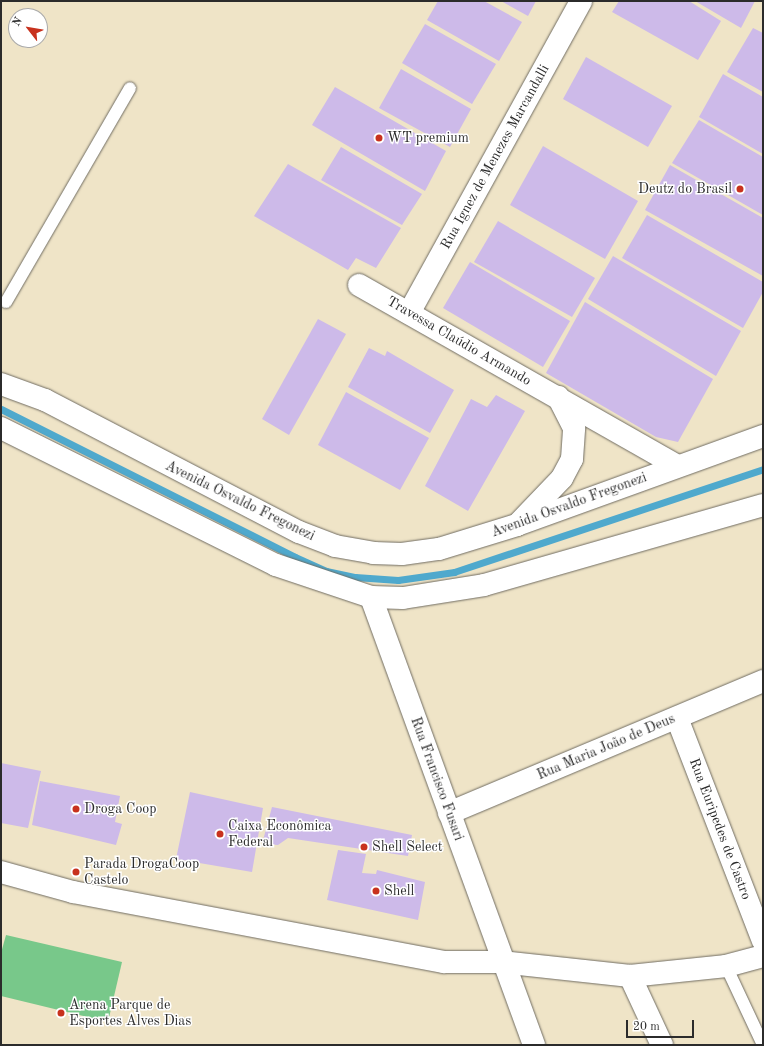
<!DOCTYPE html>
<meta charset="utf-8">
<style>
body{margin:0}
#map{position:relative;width:764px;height:1046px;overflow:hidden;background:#efe4c7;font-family:"Old Standard TT",serif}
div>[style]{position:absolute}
.green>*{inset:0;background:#78c88a}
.stream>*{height:7px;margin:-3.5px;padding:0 3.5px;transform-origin:3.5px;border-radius:3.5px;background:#4fa9cd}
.building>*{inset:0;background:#cdbae9}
.roads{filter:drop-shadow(0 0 1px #706c62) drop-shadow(0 0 1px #706c62)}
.service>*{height:12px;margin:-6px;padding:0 6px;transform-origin:6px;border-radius:6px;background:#fff}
.minor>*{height:22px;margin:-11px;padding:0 11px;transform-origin:11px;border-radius:11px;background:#fff}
.tertiary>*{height:22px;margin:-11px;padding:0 11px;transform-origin:11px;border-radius:11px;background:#fff}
.primary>*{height:22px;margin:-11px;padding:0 11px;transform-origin:11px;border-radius:11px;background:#fff}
.dots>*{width:11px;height:11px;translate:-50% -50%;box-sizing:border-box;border:2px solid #fff;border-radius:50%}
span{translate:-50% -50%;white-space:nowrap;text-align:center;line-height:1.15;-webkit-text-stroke:3px #fff;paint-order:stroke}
.poi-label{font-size:14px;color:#2b2b2b}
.left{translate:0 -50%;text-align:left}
.right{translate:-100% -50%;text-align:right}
.street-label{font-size:14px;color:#2b2b2b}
.frame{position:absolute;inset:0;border:2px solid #2b2b2b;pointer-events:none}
.north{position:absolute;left:8px;top:8px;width:40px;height:40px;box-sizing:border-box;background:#fff;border:1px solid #aaa;border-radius:50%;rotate:301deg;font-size:11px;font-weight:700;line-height:16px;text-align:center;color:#2b2b2b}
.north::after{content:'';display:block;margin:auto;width:14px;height:18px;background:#c8321e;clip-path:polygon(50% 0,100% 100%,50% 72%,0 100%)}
.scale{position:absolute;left:626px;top:1020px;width:68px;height:18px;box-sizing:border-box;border:2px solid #2b2b2b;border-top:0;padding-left:5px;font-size:12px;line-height:14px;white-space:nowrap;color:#2b2b2b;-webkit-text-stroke:3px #fff;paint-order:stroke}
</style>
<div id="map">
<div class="green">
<i style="clip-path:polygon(6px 935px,122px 962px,108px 1022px,1px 996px,1px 953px)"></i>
</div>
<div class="stream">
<i style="left:1px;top:409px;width:329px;rotate:26.7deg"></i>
<i style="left:295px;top:557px;width:34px;rotate:24deg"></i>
<i style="left:326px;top:571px;width:30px;rotate:12deg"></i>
<i style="left:355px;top:577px;width:43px;rotate:4deg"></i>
<i style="left:398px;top:580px;width:57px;rotate:-8.1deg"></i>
<i style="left:454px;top:572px;width:326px;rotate:-18.4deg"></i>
</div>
<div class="building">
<i style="clip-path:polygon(438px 1px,484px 1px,522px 22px,499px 61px,427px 20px)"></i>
<i style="clip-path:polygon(501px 1px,536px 1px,528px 16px)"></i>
<i style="clip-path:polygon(619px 1px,689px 1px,721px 21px,698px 60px,612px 12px)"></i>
<i style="clip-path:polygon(695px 1px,755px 1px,741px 28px)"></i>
<i style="clip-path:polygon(425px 24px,496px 64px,472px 104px,402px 63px)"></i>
<i style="clip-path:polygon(753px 28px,763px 33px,763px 92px,727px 72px)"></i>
<i style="clip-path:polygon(586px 57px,672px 106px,648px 147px,563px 99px)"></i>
<i style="clip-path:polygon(401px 69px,471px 109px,450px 147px,379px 108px)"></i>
<i style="clip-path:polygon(723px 74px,763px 97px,763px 154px,699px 117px)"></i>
<i style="clip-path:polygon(335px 87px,446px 151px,425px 191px,312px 125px)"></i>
<i style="clip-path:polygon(699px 120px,763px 157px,763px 215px,672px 163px)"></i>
<i style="clip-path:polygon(543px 146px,638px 201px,605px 259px,510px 205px)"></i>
<i style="clip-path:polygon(341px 147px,422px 194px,402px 225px,321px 180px)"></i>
<i style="clip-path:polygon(288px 164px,401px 228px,376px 268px,356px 258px,348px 270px,254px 216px)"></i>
<i style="clip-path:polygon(670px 165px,763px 218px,763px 276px,645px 210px)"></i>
<i style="clip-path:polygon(647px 215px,763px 282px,763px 292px,743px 328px,622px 258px)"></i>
<i style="clip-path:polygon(498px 221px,595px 278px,572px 317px,474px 262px)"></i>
<i style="clip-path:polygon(613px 256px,741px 331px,716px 376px,588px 299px)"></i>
<i style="clip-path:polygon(470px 262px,570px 321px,543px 367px,443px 308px)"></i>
<i style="clip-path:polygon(585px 302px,713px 379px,678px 442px,656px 437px,546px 373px)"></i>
<i style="clip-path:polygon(318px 319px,346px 334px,289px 435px,262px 419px)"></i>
<i style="clip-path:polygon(369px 348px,385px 356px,387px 351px,454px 390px,430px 433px,348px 387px)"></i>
<i style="clip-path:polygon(346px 392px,429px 438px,400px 490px,318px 445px)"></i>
<i style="clip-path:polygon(496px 395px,525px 411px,468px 511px,425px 486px,471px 399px,487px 407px)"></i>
<i style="clip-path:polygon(1px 763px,41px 771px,28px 828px,1px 823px)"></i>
<i style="clip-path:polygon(40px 781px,120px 796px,115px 822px,122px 824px,116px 845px,32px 825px)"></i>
<i style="clip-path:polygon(190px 792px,263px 808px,252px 872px,176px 859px)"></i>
<i style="clip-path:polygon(272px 807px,412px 835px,408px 856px,288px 838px,278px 845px,262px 844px)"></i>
<i style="clip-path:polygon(338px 850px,366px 854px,362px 873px,376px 874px,377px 870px,425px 882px,418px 920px,327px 900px)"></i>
</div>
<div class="roads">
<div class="service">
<i style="left:6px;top:302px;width:247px;rotate:-59.9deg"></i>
<i style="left:726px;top:966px;width:87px;rotate:64.9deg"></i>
</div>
<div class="minor">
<i style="left:359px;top:285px;width:366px;rotate:29.6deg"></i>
<i style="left:409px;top:313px;width:356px;rotate:-61.1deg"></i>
<i style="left:517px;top:525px;width:65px;rotate:-46.2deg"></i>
<i style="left:562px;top:478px;width:21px;rotate:-62deg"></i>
<i style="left:572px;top:459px;width:31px;rotate:-86deg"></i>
<i style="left:574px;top:428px;width:35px;rotate:-117deg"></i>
<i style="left:371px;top:597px;width:477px;rotate:70deg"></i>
<i style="left:677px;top:718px;width:239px;rotate:68.9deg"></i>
<i style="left:449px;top:813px;width:341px;rotate:-22.8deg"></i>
<i style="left:630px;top:976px;width:76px;rotate:65.1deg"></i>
</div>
<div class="tertiary">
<i style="left:1px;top:384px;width:47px;rotate:20deg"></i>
<i style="left:45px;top:400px;width:286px;rotate:27.5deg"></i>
<i style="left:299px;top:532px;width:39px;rotate:21deg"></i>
<i style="left:335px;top:546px;width:39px;rotate:10deg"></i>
<i style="left:373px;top:553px;width:29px;rotate:2deg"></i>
<i style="left:402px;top:554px;width:37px;rotate:-8deg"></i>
<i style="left:439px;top:549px;width:82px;rotate:-17.1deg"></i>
<i style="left:517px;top:525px;width:262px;rotate:-19.9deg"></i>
<i style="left:1px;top:428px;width:307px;rotate:26.5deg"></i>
<i style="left:276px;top:565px;width:100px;rotate:18.6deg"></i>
<i style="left:371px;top:597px;width:32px;rotate:2deg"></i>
<i style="left:403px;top:598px;width:82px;rotate:-9.1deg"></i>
<i style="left:484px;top:585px;width:290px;rotate:-16deg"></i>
</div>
<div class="primary">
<i style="left:1px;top:872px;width:75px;rotate:15.5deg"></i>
<i style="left:73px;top:892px;width:378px;rotate:10.7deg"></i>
<i style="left:444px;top:962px;width:57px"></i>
<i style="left:501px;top:962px;width:130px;rotate:6.2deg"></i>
<i style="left:630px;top:976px;width:97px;rotate:-5.9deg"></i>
<i style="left:726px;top:966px;width:38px;rotate:-15deg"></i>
</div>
</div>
<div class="dots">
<i style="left:379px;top:138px;background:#c8321e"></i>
<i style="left:740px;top:189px;background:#c8321e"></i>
<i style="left:76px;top:809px;background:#c8321e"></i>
<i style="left:220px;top:834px;background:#c8321e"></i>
<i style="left:364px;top:847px;background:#c8321e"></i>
<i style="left:76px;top:872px;background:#c8321e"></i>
<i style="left:376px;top:891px;background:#c8321e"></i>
<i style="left:61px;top:1013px;background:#c8321e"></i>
</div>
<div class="poi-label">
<span class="left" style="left:387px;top:138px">WT premium</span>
<span class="right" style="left:732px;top:189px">Deutz do Brasil</span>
<span class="left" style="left:84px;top:809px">Droga Coop</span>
<span class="left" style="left:228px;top:834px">Caixa Econômica<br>Federal</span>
<span class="left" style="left:372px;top:847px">Shell Select</span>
<span class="left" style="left:84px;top:872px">Parada DrogaCoop<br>Castelo</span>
<span class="left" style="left:384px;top:891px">Shell</span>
<span class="left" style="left:69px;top:1013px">Arena Parque de<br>Esportes Alves Dias</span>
</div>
<div class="street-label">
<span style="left:495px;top:157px;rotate:-61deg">Rua Ignez de Menezes Marcandalli</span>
<span style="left:459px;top:341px;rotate:30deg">Travessa Claúdio Armando</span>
<span style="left:240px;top:501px;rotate:26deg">Avenida Osvaldo Fregonezi</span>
<span style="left:569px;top:505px;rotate:-20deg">Avenida Osvaldo Fregonezi</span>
<span style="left:606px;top:747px;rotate:-23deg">Rua Maria João de Deus</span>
<span style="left:437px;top:779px;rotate:70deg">Rua Francisco Fusari</span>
<span style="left:720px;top:829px;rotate:69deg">Rua Euripedes de Castro</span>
</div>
<div class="frame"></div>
<div class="north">N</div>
<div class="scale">20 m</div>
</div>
